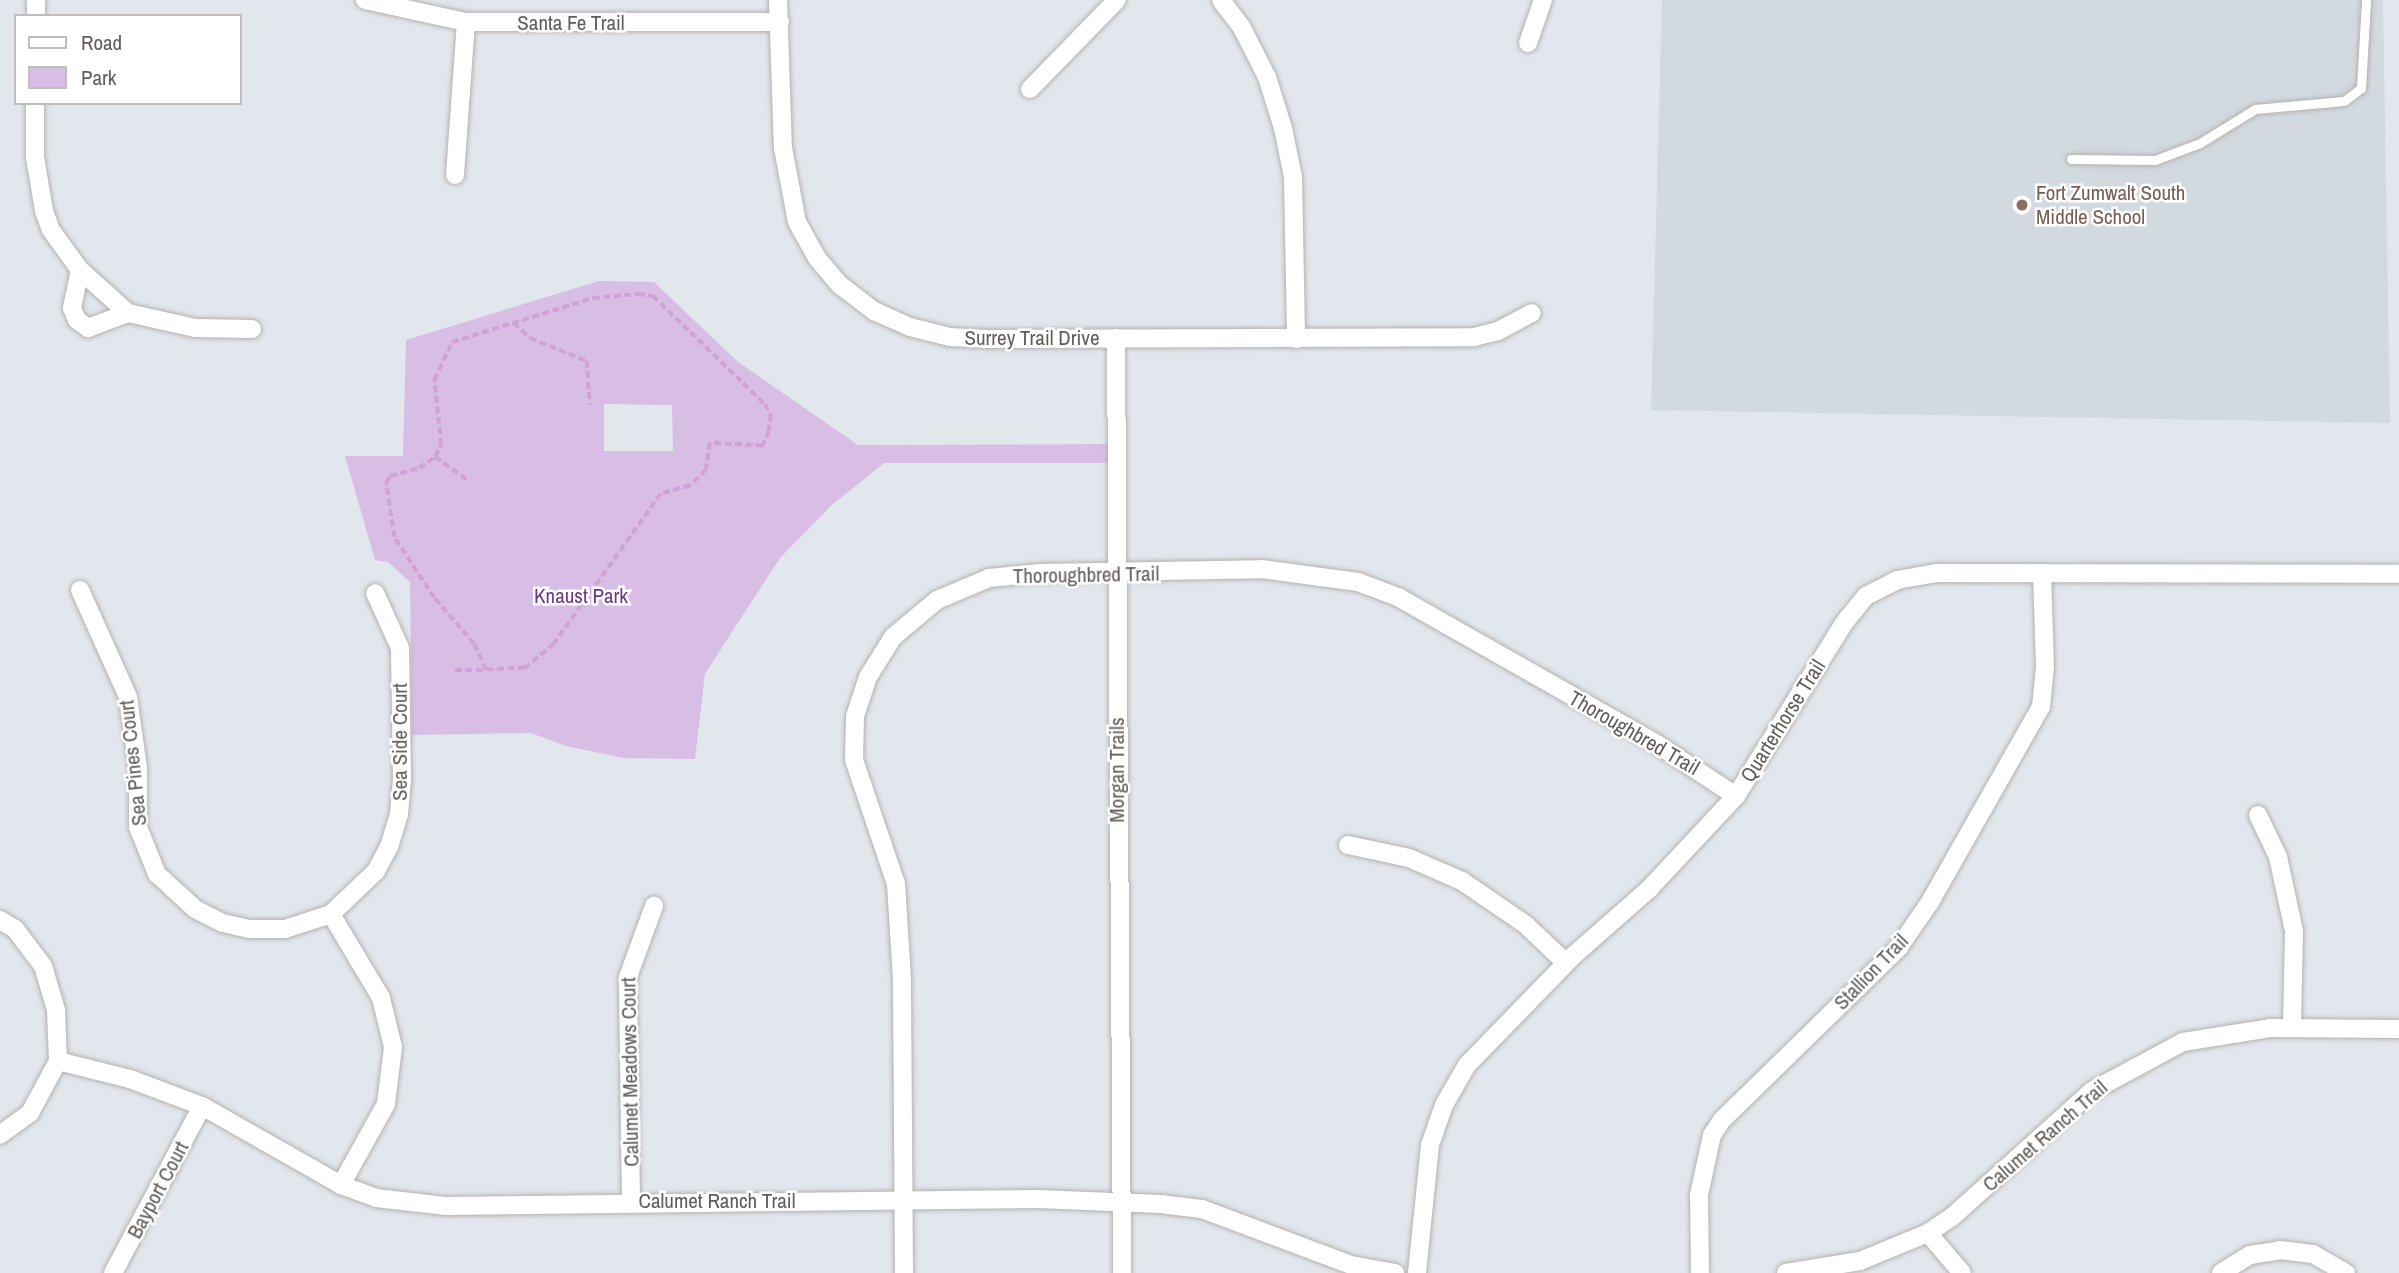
<!DOCTYPE html>
<style>
body{margin:0}
#map{position:relative;width:2399px;height:1273px;overflow:hidden;background:#e1e7ec;font-family:"Archivo Narrow",sans-serif}
div>[style]{position:absolute}
.education>*{inset:0;background:#d2d9df}
.green>*{inset:0;background:#d8bee4}
.path>*{height:3.5px;margin-top:-1.75px;transform-origin:0;background:repeating-linear-gradient(90deg,#d2a1d5 0 7px,transparent 0 10.5px)}
.roads{filter:drop-shadow(0 0 2px #b6b1af) drop-shadow(0 0 2px #b6b1af)}
.service>*{height:9px;margin:-4.5px;padding:0 4.5px;transform-origin:4.5px;border-radius:4.5px;background:#fff}
.minor>*{height:18px;margin:-9px;padding:0 9px;transform-origin:9px;border-radius:9px;background:#fff}
.dots>*{width:19px;height:19px;translate:-50% -50%;box-sizing:border-box;border:4px solid #fff;border-radius:50%}
span{translate:-50% -50%;white-space:nowrap;text-align:center;line-height:1.15;-webkit-text-stroke:5px #fff;paint-order:stroke}
.street-label{font-size:21px;color:#625c5a}
.education-label{font-size:21px;color:#785e54}
.left{translate:0 -50%;text-align:left}
.park-label{font-size:21px;color:#6f3784}
.legend{position:absolute;left:14px;top:14px;width:228px;height:91px;box-sizing:border-box;background:#fff;border:2px solid #c0bebd;margin:0;padding:9px 12px;list-style:none;font-size:21px;color:#625c5a}
.legend li{display:flex;align-items:center;gap:14px;height:35px}
.legend b{width:35px;border:2px solid #c0bebd}
</style>
<div id="map">
<div class="education">
<i style="clip-path:polygon(1662px 0,2383px 0,2390px 423px,1651px 410px)"></i>
</div>
<div class="green">
<i style="clip-path:polygon(evenodd,599px 281px,654px 282px,738px 362px,858px 445px,1116px 444px,1116px 463px,884px 463px,832px 505px,780px 558px,739px 621px,705px 674px,695px 759px,623px 758px,566px 746px,531px 733px,412px 735px,410px 582px,388px 562px,375px 560px,345px 456px,403px 456px,406px 340px,599px 281px,604px 404px,672px 405px,673px 451px,604px 451px,604px 404px)"></i>
</div>
<div class="path">
<i style="left:638px;top:294px;width:15px;rotate:8deg"></i>
<i style="left:653px;top:296px;width:156px;rotate:44deg"></i>
<i style="left:765px;top:404px;width:13px;rotate:61deg"></i>
<i style="left:771px;top:415px;width:16px;rotate:97deg"></i>
<i style="left:769px;top:431px;width:16px;rotate:112deg"></i>
<i style="left:763px;top:446px;width:53px;rotate:-176.8deg"></i>
<i style="left:710px;top:443px;width:27px;rotate:98deg"></i>
<i style="left:706px;top:470px;width:23px;rotate:135deg"></i>
<i style="left:690px;top:486px;width:30px;rotate:165deg"></i>
<i style="left:661px;top:494px;width:184px;rotate:125.5deg"></i>
<i style="left:554px;top:644px;width:38px;rotate:140deg"></i>
<i style="left:525px;top:668px;width:39px;rotate:177deg"></i>
<i style="left:486px;top:670px;width:29px;rotate:-115deg"></i>
<i style="left:474px;top:644px;width:61px;rotate:-131deg"></i>
<i style="left:434px;top:598px;width:73px;rotate:-123.3deg"></i>
<i style="left:394px;top:537px;width:55px;rotate:-98.4deg"></i>
<i style="left:386px;top:483px;width:8px;rotate:-60deg"></i>
<i style="left:390px;top:476px;width:30px;rotate:-15deg"></i>
<i style="left:419px;top:468px;width:19px;rotate:-35deg"></i>
<i style="left:435px;top:457px;width:13px;rotate:-63deg"></i>
<i style="left:441px;top:445px;width:65px;rotate:-96.1deg"></i>
<i style="left:434px;top:380px;width:42px;rotate:-64.7deg"></i>
<i style="left:452px;top:342px;width:148px;rotate:-17.3deg"></i>
<i style="left:593px;top:298px;width:45px;rotate:-5.1deg"></i>
<i style="left:514px;top:323px;width:22px;rotate:43deg"></i>
<i style="left:530px;top:338px;width:61px;rotate:22deg"></i>
<i style="left:587px;top:361px;width:44px;rotate:86.1deg"></i>
<i style="left:435px;top:457px;width:40px;rotate:34.9deg"></i>
<i style="left:455px;top:670px;width:31px"></i>
</div>
<div class="roads">
<div class="service">
<i style="left:2071px;top:159px;width:84px;rotate:0.7deg"></i>
<i style="left:2155px;top:160px;width:48px;rotate:-20.7deg"></i>
<i style="left:2200px;top:143px;width:65px;rotate:-31.7deg"></i>
<i style="left:2255px;top:109px;width:89px;rotate:-5.1deg"></i>
<i style="left:2344px;top:101px;width:21px;rotate:-37deg"></i>
<i style="left:2361px;top:88px;width:88px;rotate:-86.7deg"></i>
</div>
<div class="minor">
<i style="left:365px;top:0;width:103px;rotate:12.3deg"></i>
<i style="left:466px;top:22px;width:314px"></i>
<i style="left:778px;top:0;width:148px;rotate:88.1deg"></i>
<i style="left:783px;top:148px;width:75px;rotate:79.3deg"></i>
<i style="left:797px;top:222px;width:41px;rotate:60.9deg"></i>
<i style="left:817px;top:258px;width:35px;rotate:50deg"></i>
<i style="left:840px;top:285px;width:43px;rotate:37.4deg"></i>
<i style="left:874px;top:311px;width:39px;rotate:24deg"></i>
<i style="left:910px;top:327px;width:41px;rotate:14deg"></i>
<i style="left:950px;top:337px;width:36px;rotate:3deg"></i>
<i style="left:986px;top:339px;width:488px;rotate:-0.2deg"></i>
<i style="left:1474px;top:337px;width:25px;rotate:-14deg"></i>
<i style="left:1498px;top:331px;width:38px;rotate:-28deg"></i>
<i style="left:1221px;top:0;width:35px;rotate:53deg"></i>
<i style="left:1242px;top:28px;width:55px;rotate:63deg"></i>
<i style="left:1267px;top:77px;width:53px;rotate:72.6deg"></i>
<i style="left:1283px;top:128px;width:50px;rotate:78.5deg"></i>
<i style="left:1293px;top:177px;width:162px;rotate:88.9deg"></i>
<i style="left:36px;top:16px;width:16px;rotate:-90deg"></i>
<i style="left:1528px;top:43px;width:46px;rotate:-70.8deg"></i>
<i style="left:1030px;top:89px;width:124px;rotate:-45.7deg"></i>
<i style="left:35px;top:103px;width:54px;rotate:90deg"></i>
<i style="left:35px;top:157px;width:55px;rotate:80.5deg"></i>
<i style="left:44px;top:211px;width:20px;rotate:70deg"></i>
<i style="left:51px;top:230px;width:49px;rotate:54.1deg"></i>
<i style="left:80px;top:270px;width:64px;rotate:41.9deg"></i>
<i style="left:128px;top:313px;width:69px;rotate:12.6deg"></i>
<i style="left:195px;top:328px;width:57px;rotate:1deg"></i>
<i style="left:455px;top:175px;width:153px;rotate:-85.9deg"></i>
<i style="left:80px;top:270px;width:39px;rotate:102deg"></i>
<i style="left:72px;top:308px;width:13px;rotate:67deg"></i>
<i style="left:77px;top:320px;width:14px;rotate:36deg"></i>
<i style="left:88px;top:328px;width:43px;rotate:-20.6deg"></i>
<i style="left:1116px;top:338px;width:935px;rotate:89.63deg"></i>
<i style="left:80px;top:590px;width:117px;rotate:65.8deg"></i>
<i style="left:128px;top:697px;width:72px;rotate:82deg"></i>
<i style="left:138px;top:768px;width:59px;rotate:90deg"></i>
<i style="left:138px;top:827px;width:51px;rotate:68deg"></i>
<i style="left:157px;top:874px;width:52px;rotate:42.6deg"></i>
<i style="left:195px;top:909px;width:31px;rotate:27deg"></i>
<i style="left:223px;top:923px;width:27px;rotate:13deg"></i>
<i style="left:249px;top:929px;width:36px"></i>
<i style="left:285px;top:929px;width:48px;rotate:-18.1deg"></i>
<i style="left:331px;top:914px;width:62px;rotate:-43.7deg"></i>
<i style="left:376px;top:871px;width:27px;rotate:-62deg"></i>
<i style="left:389px;top:847px;width:34px;rotate:-73deg"></i>
<i style="left:399px;top:814px;width:35px;rotate:-85deg"></i>
<i style="left:402px;top:779px;width:131px;rotate:-90.9deg"></i>
<i style="left:400px;top:648px;width:60px;rotate:-114.4deg"></i>
<i style="left:2258px;top:815px;width:47px;rotate:64.5deg"></i>
<i style="left:2278px;top:857px;width:76px;rotate:77.8deg"></i>
<i style="left:2294px;top:931px;width:97px;rotate:91.2deg"></i>
<i style="left:1348px;top:845px;width:62px;rotate:12deg"></i>
<i style="left:1409px;top:858px;width:58px;rotate:23.5deg"></i>
<i style="left:1462px;top:881px;width:78px;rotate:34.5deg"></i>
<i style="left:1526px;top:925px;width:55px;rotate:43.5deg"></i>
<i style="left:331px;top:914px;width:98px;rotate:59.2deg"></i>
<i style="left:381px;top:998px;width:50px;rotate:76.2deg"></i>
<i style="left:393px;top:1047px;width:57px;rotate:97deg"></i>
<i style="left:386px;top:1104px;width:93px;rotate:119.1deg"></i>
<i style="left:0;top:920px;width:17px;rotate:31deg"></i>
<i style="left:15px;top:929px;width:46px;rotate:52.9deg"></i>
<i style="left:43px;top:966px;width:46px;rotate:73.5deg"></i>
<i style="left:56px;top:1010px;width:51px;rotate:87.8deg"></i>
<i style="left:58px;top:1061px;width:59px;rotate:118.3deg"></i>
<i style="left:30px;top:1113px;width:37px;rotate:144deg"></i>
<i style="left:58px;top:1061px;width:74px;rotate:14deg"></i>
<i style="left:130px;top:1079px;width:77px;rotate:20.6deg"></i>
<i style="left:202px;top:1106px;width:160px;rotate:29.6deg"></i>
<i style="left:341px;top:1185px;width:37px;rotate:20deg"></i>
<i style="left:376px;top:1198px;width:69px;rotate:6.6deg"></i>
<i style="left:445px;top:1206px;width:593px;rotate:-0.68deg"></i>
<i style="left:1038px;top:1199px;width:123px;rotate:2.3deg"></i>
<i style="left:1161px;top:1204px;width:41px;rotate:7deg"></i>
<i style="left:1202px;top:1209px;width:159px;rotate:20.6deg"></i>
<i style="left:1351px;top:1265px;width:45px;rotate:10.3deg"></i>
<i style="left:631px;top:1200px;width:223px;rotate:-90.8deg"></i>
<i style="left:628px;top:977px;width:76px;rotate:-69.9deg"></i>
<i style="left:1928px;top:1233px;width:52px;rotate:49.6deg"></i>
<i style="left:113px;top:1273px;width:189px;rotate:-61.9deg"></i>
<i style="left:904px;top:1273px;width:294px;rotate:-90.4deg"></i>
<i style="left:902px;top:979px;width:95px;rotate:-93.6deg"></i>
<i style="left:896px;top:884px;width:131px;rotate:-108.7deg"></i>
<i style="left:854px;top:760px;width:44px;rotate:-88.7deg"></i>
<i style="left:855px;top:716px;width:41px;rotate:-71.6deg"></i>
<i style="left:868px;top:677px;width:47px;rotate:-58deg"></i>
<i style="left:893px;top:637px;width:57px;rotate:-40.1deg"></i>
<i style="left:937px;top:600px;width:56px;rotate:-22.9deg"></i>
<i style="left:989px;top:578px;width:51px;rotate:-5.6deg"></i>
<i style="left:1040px;top:573px;width:221px;rotate:-1deg"></i>
<i style="left:1261px;top:569px;width:98px;rotate:7.6deg"></i>
<i style="left:1358px;top:582px;width:43px;rotate:20.6deg"></i>
<i style="left:1398px;top:597px;width:299px;rotate:29.6deg"></i>
<i style="left:1658px;top:745px;width:93px;rotate:33.2deg"></i>
<i style="left:1417px;top:1273px;width:129px;rotate:-84.2deg"></i>
<i style="left:1430px;top:1145px;width:42px;rotate:-70.7deg"></i>
<i style="left:1444px;top:1105px;width:46px;rotate:-60.1deg"></i>
<i style="left:1467px;top:1065px;width:153px;rotate:-45.8deg"></i>
<i style="left:1574px;top:955px;width:100px;rotate:-41.3deg"></i>
<i style="left:1649px;top:889px;width:127px;rotate:-46.9deg"></i>
<i style="left:1736px;top:796px;width:204px;rotate:-58deg"></i>
<i style="left:1844px;top:623px;width:35px;rotate:-51deg"></i>
<i style="left:1866px;top:596px;width:35px;rotate:-27deg"></i>
<i style="left:1897px;top:580px;width:41px;rotate:-9.9deg"></i>
<i style="left:1937px;top:573px;width:462px;rotate:0.1deg"></i>
<i style="left:1700px;top:1273px;width:78px;rotate:-90.7deg"></i>
<i style="left:1699px;top:1195px;width:61px;rotate:-77.8deg"></i>
<i style="left:1712px;top:1135px;width:18px;rotate:-56deg"></i>
<i style="left:1722px;top:1120px;width:248px;rotate:-44.3deg"></i>
<i style="left:1899px;top:947px;width:55px;rotate:-55.4deg"></i>
<i style="left:1930px;top:902px;width:224px;rotate:-60.4deg"></i>
<i style="left:2041px;top:707px;width:40px;rotate:-84.3deg"></i>
<i style="left:2045px;top:667px;width:94px;rotate:-91.8deg"></i>
<i style="left:1786px;top:1273px;width:75px;rotate:-9.2deg"></i>
<i style="left:1860px;top:1261px;width:74px;rotate:-22.4deg"></i>
<i style="left:1928px;top:1233px;width:29px;rotate:-34deg"></i>
<i style="left:1952px;top:1217px;width:188px;rotate:-42deg"></i>
<i style="left:2092px;top:1091px;width:103px;rotate:-28.3deg"></i>
<i style="left:2183px;top:1042px;width:88px;rotate:-9.1deg"></i>
<i style="left:2270px;top:1028px;width:129px;rotate:0.4deg"></i>
<i style="left:2221px;top:1273px;width:34px;rotate:-32deg"></i>
<i style="left:2250px;top:1255px;width:30px;rotate:-9deg"></i>
<i style="left:2280px;top:1250px;width:33px;rotate:7deg"></i>
<i style="left:2313px;top:1254px;width:38px;rotate:30deg"></i>
</div>
</div>
<div class="dots">
<i style="left:2022px;top:205px;background:#8d6e63"></i>
</div>
<div class="street-label">
<span style="left:571px;top:23px">Santa Fe Trail</span>
<span style="left:1032px;top:338px">Surrey Trail Drive</span>
<span style="left:1086px;top:575px;rotate:-1deg">Thoroughbred Trail</span>
<span style="left:1783px;top:721px;rotate:-58deg">Quarterhorse Trail</span>
<span style="left:1634px;top:733px;rotate:30deg">Thoroughbred Trail</span>
<span style="left:400px;top:742px;rotate:-90deg">Sea Side Court</span>
<span style="left:133px;top:763px;rotate:-96deg">Sea Pines Court</span>
<span style="left:1117px;top:770px;rotate:-90deg">Morgan Trails</span>
<span style="left:1871px;top:972px;rotate:-46deg">Stallion Trail</span>
<span style="left:630px;top:1072px;rotate:-91deg">Calumet Meadows Court</span>
<span style="left:2045px;top:1136px;rotate:-41deg">Calumet Ranch Trail</span>
<span style="left:158px;top:1190px;rotate:-62deg">Bayport Court</span>
<span style="left:717px;top:1201px">Calumet Ranch Trail</span>
</div>
<div class="education-label">
<span class="left" style="left:2036px;top:205px">Fort Zumwalt South<br>Middle School</span>
</div>
<div class="park-label">
<span style="left:581px;top:596px">Knaust Park</span>
</div>
<ul class="legend">
<li><b style="height:9px;background:#fff"></b>Road</li>
<li><b style="height:19px;background:#d8bee4"></b>Park</li>
</ul>
</div>
